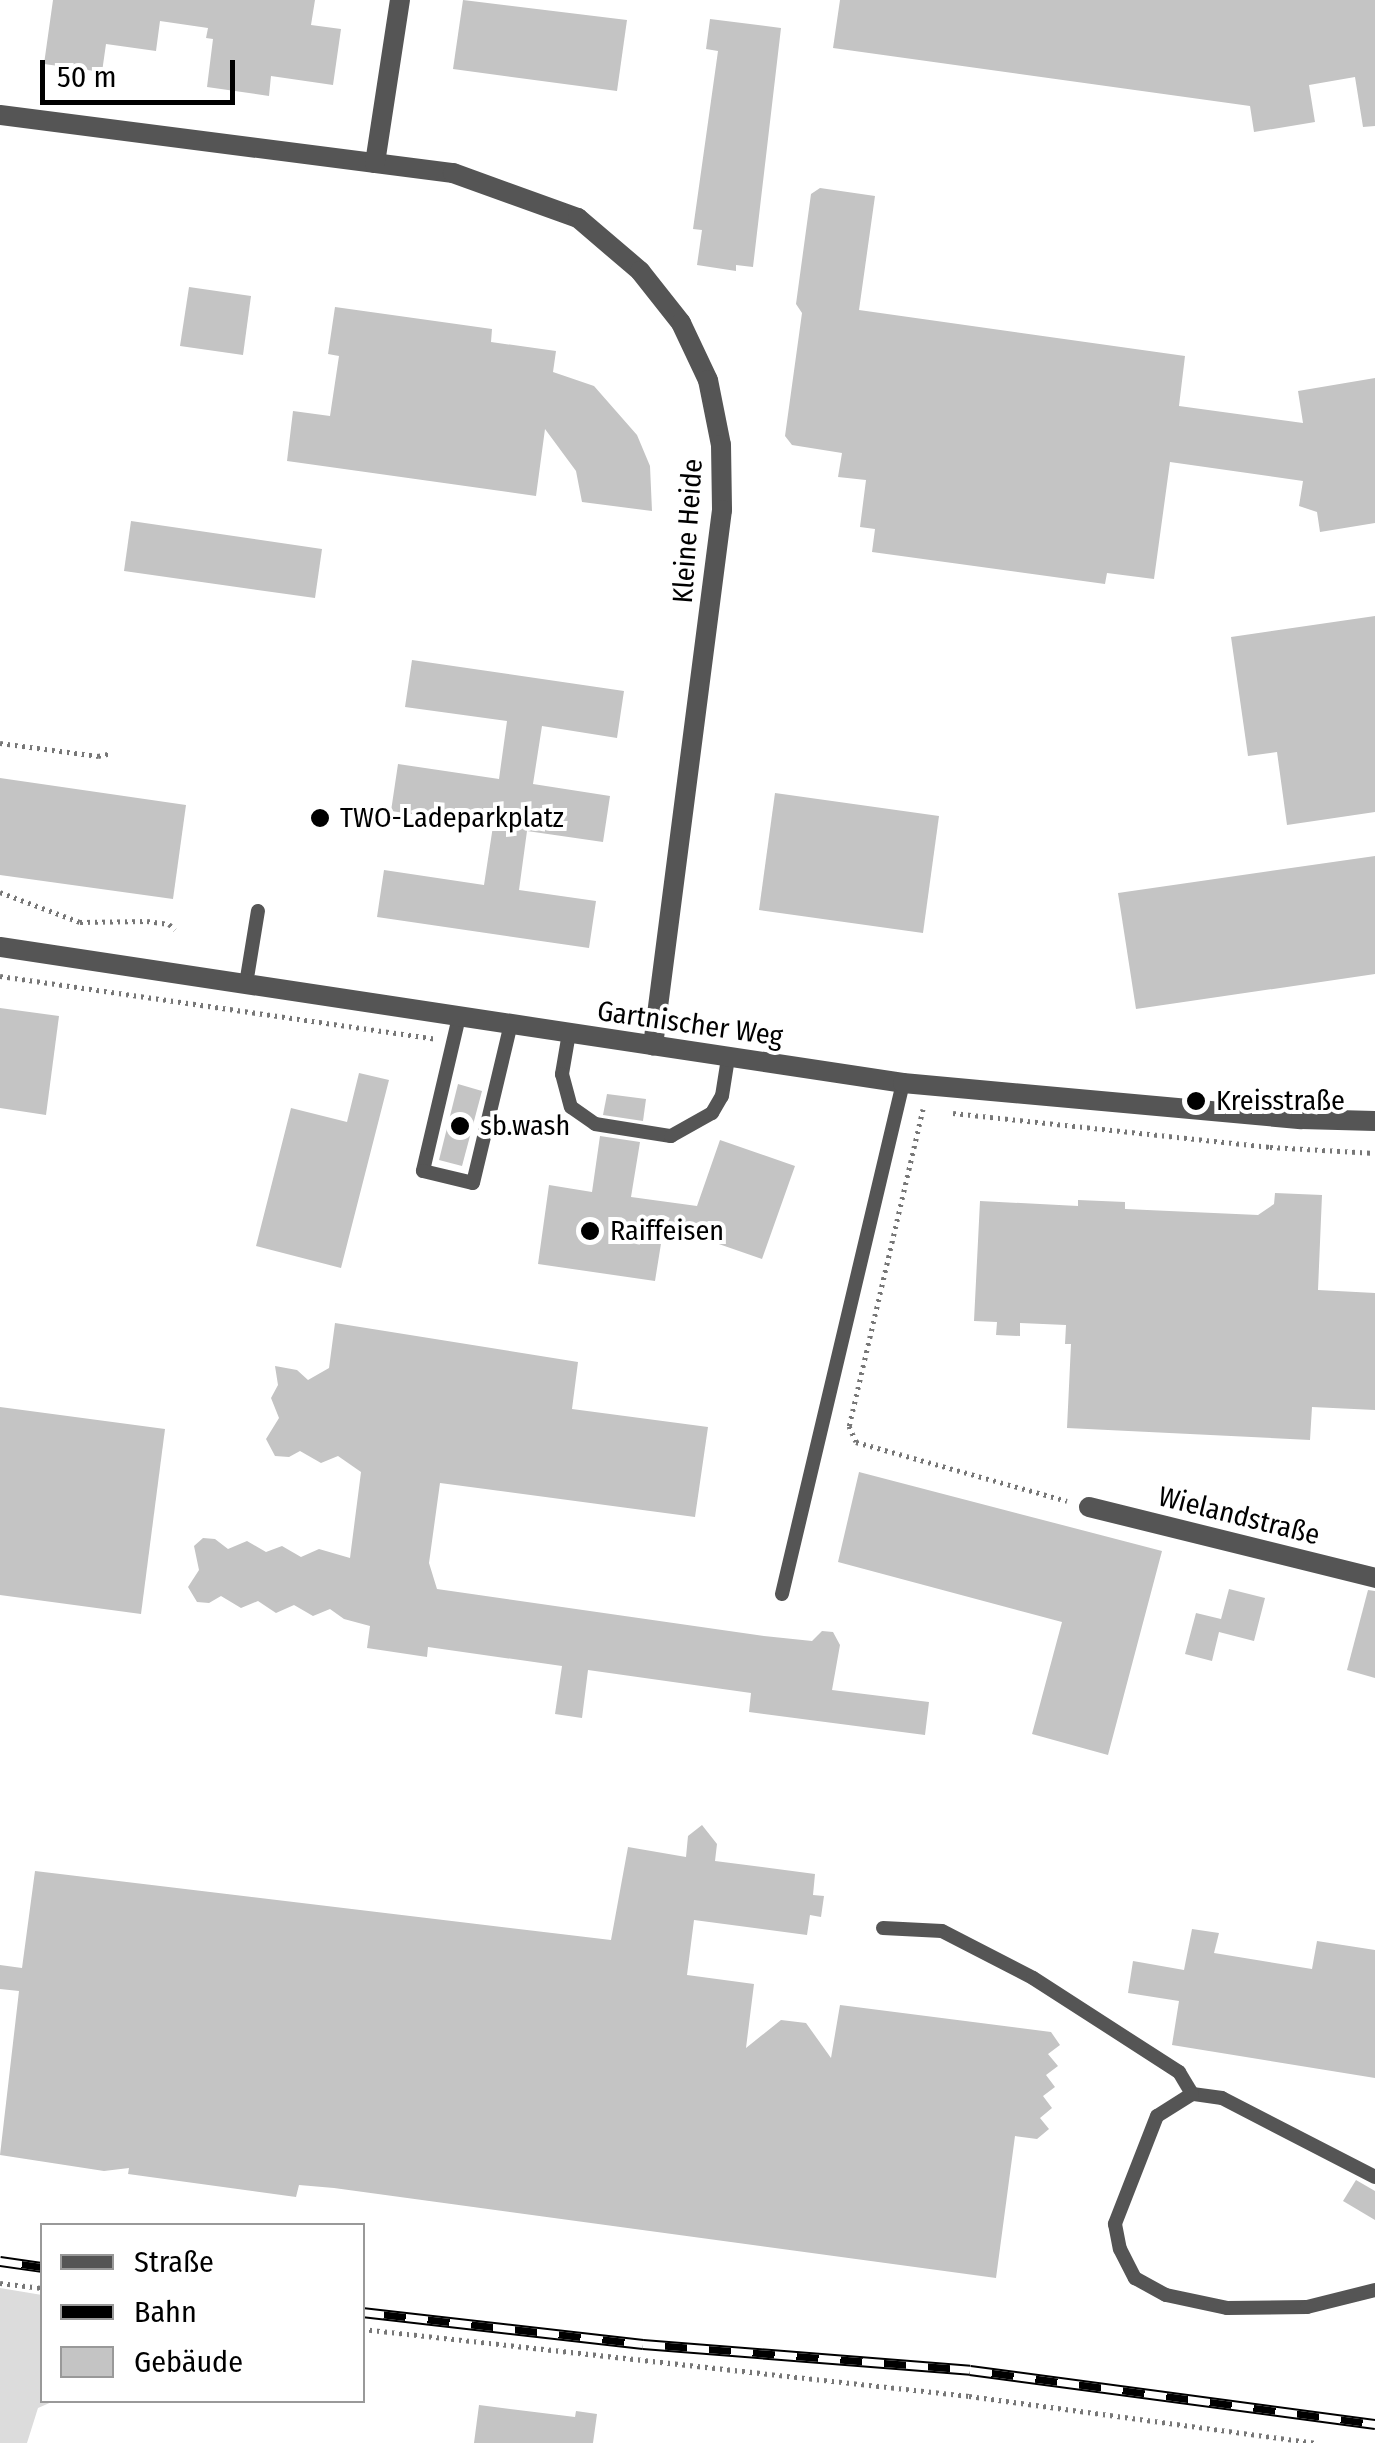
<!DOCTYPE html>
<meta charset="utf-8">
<style>
body{margin:0}
#map{position:relative;width:1375px;height:2443px;overflow:hidden;background:#fff;font-family:"Fira Sans Condensed",sans-serif}
div>[style]{position:absolute}
.green>*{inset:0;background:#dcdcdc}
.building>*{inset:0;background:#c4c4c4}
.path>*{height:5px;margin-top:-2.5px;transform-origin:0;background:repeating-linear-gradient(90deg,#777 0 2.5px,transparent 0 7.5px)}
.service>*{height:14px;margin:-7px;padding:0 7px;transform-origin:7px;border-radius:7px;background:#555}
.minor>*{height:20px;margin:-10px;padding:0 10px;transform-origin:10px;border-radius:10px;background:#555}
.tertiary>*{height:20px;margin:-10px;padding:0 10px;transform-origin:10px;border-radius:10px;background:#555}
.rail>*{height:11px;margin-top:-5.5px;transform-origin:0;background:repeating-linear-gradient(90deg,#fff 0 22px,#000 0 44px);box-sizing:border-box;border-block:2px solid #000}
.dots>*{width:28px;height:28px;translate:-50% -50%;box-sizing:border-box;border:5px solid #fff;border-radius:50%}
span{translate:-50% -50%;white-space:nowrap;text-align:center;line-height:1.15;-webkit-text-stroke:8px #fff;paint-order:stroke}
.street-label{font-size:28px;color:#000}
.poi-label{font-size:28px;color:#000}
.left{translate:0 -50%;text-align:left}
.legend{position:absolute;left:40px;top:2223px;width:325px;height:180px;box-sizing:border-box;background:#fff;border:2px solid #999;margin:0;padding:12px 18px;list-style:none;font-size:30px;color:#000}
.legend li{display:flex;align-items:center;gap:20px;height:50px}
.legend b{width:50px;border:2px solid #999}
.scale{position:absolute;left:40px;top:60px;width:195px;height:45px;box-sizing:border-box;border:5px solid #000;border-top:0;padding-left:12px;font-size:30px;line-height:35px;white-space:nowrap;color:#000;-webkit-text-stroke:8px #fff;paint-order:stroke}
</style>
<div id="map">
<div class="green">
<i style="clip-path:polygon(0 2288px,42px 2295px,42px 2400px,54px 2401px,38px 2408px,27px 2443px,0 2443px)"></i>
</div>
<div class="building">
<i style="clip-path:polygon(53px 0,315px 0,311px 25px,341px 29px,333px 85px,271px 76px,269px 96px,207px 87px,213px 39px,206px 38px,208px 28px,160px 21px,156px 51px,106px 44px,102px 72px,44px 64px)"></i>
<i style="clip-path:polygon(463px 0,627px 20px,617px 91px,453px 69px)"></i>
<i style="clip-path:polygon(840px 0,1375px 0,1375px 126px,1363px 127px,1355px 77px,1309px 85px,1315px 122px,1254px 132px,1250px 106px,833px 48px)"></i>
<i style="clip-path:polygon(710px 19px,781px 28px,753px 267px,736px 265px,736px 271px,697px 265px,702px 230px,693px 229px,718px 51px,706px 49px)"></i>
<i style="clip-path:polygon(820px 188px,875px 196px,859px 310px,1185px 356px,1179px 406px,1303px 423px,1298px 391px,1375px 378px,1375px 523px,1320px 532px,1317px 512px,1299px 506px,1303px 481px,1170px 462px,1154px 579px,1107px 573px,1105px 584px,872px 552px,875px 529px,860px 527px,866px 480px,838px 477px,842px 453px,792px 445px,785px 436px,802px 313px,796px 304px,811px 194px)"></i>
<i style="clip-path:polygon(189px 287px,251px 296px,243px 355px,180px 346px)"></i>
<i style="clip-path:polygon(335px 307px,492px 329px,491px 342px,556px 351px,553px 372px,594px 386px,637px 435px,650px 466px,652px 511px,582px 502px,576px 471px,545px 429px,536px 496px,287px 461px,293px 411px,330px 416px,339px 356px,328px 354px)"></i>
<i style="clip-path:polygon(131px 521px,322px 549px,315px 598px,124px 571px)"></i>
<i style="clip-path:polygon(1375px 616px,1375px 812px,1287px 825px,1277px 752px,1248px 756px,1231px 637px)"></i>
<i style="clip-path:polygon(412px 660px,624px 691px,617px 738px,542px 726px,533px 784px,610px 796px,603px 842px,527px 831px,519px 890px,596px 901px,589px 948px,377px 917px,384px 870px,484px 885px,493px 826px,391px 811px,398px 764px,499px 779px,507px 721px,405px 707px)"></i>
<i style="clip-path:polygon(0 778px,186px 805px,173px 899px,0 875px)"></i>
<i style="clip-path:polygon(775px 793px,939px 816px,923px 933px,759px 910px)"></i>
<i style="clip-path:polygon(1375px 856px,1375px 974px,1136px 1009px,1118px 893px)"></i>
<i style="clip-path:polygon(0 1008px,59px 1016px,46px 1115px,0 1108px)"></i>
<i style="clip-path:polygon(359px 1073px,389px 1080px,341px 1268px,256px 1246px,291px 1108px,347px 1122px)"></i>
<i style="clip-path:polygon(458px 1084px,482px 1091px,462px 1166px,439px 1160px)"></i>
<i style="clip-path:polygon(607px 1094px,646px 1099px,643px 1121px,603px 1115px)"></i>
<i style="clip-path:polygon(600px 1136px,640px 1142px,631px 1197px,697px 1206px,720px 1140px,795px 1166px,762px 1259px,664px 1225px,655px 1281px,538px 1264px,549px 1185px,592px 1192px)"></i>
<i style="clip-path:polygon(1275px 1193px,1322px 1195px,1318px 1290px,1375px 1293px,1375px 1410px,1312px 1407px,1310px 1440px,1067px 1428px,1071px 1344px,1065px 1344px,1066px 1325px,1020px 1323px,1020px 1336px,996px 1335px,997px 1322px,974px 1321px,980px 1201px,1078px 1206px,1078px 1200px,1125px 1202px,1125px 1209px,1258px 1215px,1274px 1204px)"></i>
<i style="clip-path:polygon(335px 1323px,578px 1362px,572px 1409px,708px 1427px,695px 1517px,440px 1483px,429px 1563px,437px 1589px,764px 1636px,812px 1641px,822px 1631px,833px 1632px,840px 1645px,832px 1690px,929px 1702px,925px 1735px,749px 1712px,751px 1693px,588px 1670px,582px 1718px,555px 1714px,562px 1666px,428px 1647px,427px 1657px,367px 1648px,370px 1626px,344px 1619px,330px 1609px,313px 1616px,294px 1605px,276px 1613px,258px 1601px,241px 1608px,221px 1596px,209px 1603px,197px 1602px,188px 1587px,199px 1570px,194px 1546px,203px 1538px,215px 1539px,228px 1549px,247px 1541px,266px 1552px,282px 1546px,301px 1557px,319px 1549px,350px 1558px,361px 1472px,338px 1456px,321px 1463px,300px 1451px,289px 1457px,275px 1456px,266px 1439px,279px 1418px,271px 1398px,278px 1385px,275px 1366px,297px 1370px,308px 1380px,329px 1368px)"></i>
<i style="clip-path:polygon(0 1407px,165px 1429px,141px 1614px,0 1595px)"></i>
<i style="clip-path:polygon(859px 1472px,1162px 1551px,1108px 1755px,1032px 1734px,1062px 1622px,838px 1562px)"></i>
<i style="clip-path:polygon(1229px 1589px,1265px 1598px,1254px 1641px,1219px 1632px,1212px 1661px,1185px 1654px,1196px 1613px,1221px 1619px)"></i>
<i style="clip-path:polygon(1368px 1590px,1375px 1591px,1375px 1678px,1347px 1670px)"></i>
<i style="clip-path:polygon(702px 1825px,717px 1844px,715px 1861px,815px 1874px,813px 1895px,824px 1896px,821px 1917px,810px 1915px,807px 1935px,694px 1920px,687px 1975px,754px 1984px,746px 2048px,781px 2020px,806px 2023px,831px 2058px,840px 2005px,1051px 2032px,1060px 2045px,1048px 2054px,1058px 2066px,1046px 2075px,1055px 2087px,1043px 2096px,1052px 2108px,1040px 2118px,1049px 2129px,1037px 2139px,1015px 2136px,996px 2278px,334px 2188px,299px 2185px,296px 2197px,128px 2174px,129px 2168px,104px 2171px,0 2155px,19px 1991px,0 1989px,0 1965px,22px 1968px,35px 1871px,611px 1940px,628px 1847px,686px 1857px,688px 1836px)"></i>
<i style="clip-path:polygon(1192px 1929px,1219px 1933px,1214px 1953px,1312px 1969px,1317px 1941px,1375px 1950px,1375px 2078px,1172px 2045px,1179px 2001px,1128px 1993px,1133px 1961px,1184px 1970px)"></i>
<i style="clip-path:polygon(1356px 2180px,1375px 2191px,1375px 2220px,1343px 2201px)"></i>
<i style="clip-path:polygon(479px 2405px,575px 2417px,576px 2411px,597px 2414px,593px 2443px,474px 2443px)"></i>
</div>
<div class="path">
<i style="left:0;top:743px;width:99px;rotate:7.6deg"></i>
<i style="left:98px;top:756px;width:14px;rotate:-12deg"></i>
<i style="left:0;top:892px;width:85px;rotate:20.6deg"></i>
<i style="left:80px;top:922px;width:67px;rotate:-0.9deg"></i>
<i style="left:147px;top:921px;width:22px;rotate:8deg"></i>
<i style="left:169px;top:924px;width:8px;rotate:45deg"></i>
<i style="left:0;top:976px;width:442px;rotate:8.2deg"></i>
<i style="left:923px;top:1109px;width:326px;rotate:103.1deg"></i>
<i style="left:849px;top:1426px;width:17px;rotate:66deg"></i>
<i style="left:856px;top:1442px;width:219px;rotate:15.6deg"></i>
<i style="left:953px;top:1113px;width:319px;rotate:6.1deg"></i>
<i style="left:1270px;top:1147px;width:105px;rotate:3.3deg"></i>
<i style="left:0;top:2283px;width:42px;rotate:6.8deg"></i>
<i style="left:362px;top:2329px;width:611px;rotate:6.3deg"></i>
<i style="left:969px;top:2396px;width:349px;rotate:7.7deg"></i>
</div>
<div class="service">
<i style="left:246px;top:984px;width:74px;rotate:-80.7deg"></i>
<i style="left:459px;top:1017px;width:158px;rotate:103.2deg"></i>
<i style="left:423px;top:1171px;width:51px;rotate:13.5deg"></i>
<i style="left:473px;top:1183px;width:163px;rotate:-76.6deg"></i>
<i style="left:569px;top:1033px;width:42px;rotate:99.7deg"></i>
<i style="left:562px;top:1074px;width:34px;rotate:75deg"></i>
<i style="left:571px;top:1107px;width:29px;rotate:35deg"></i>
<i style="left:595px;top:1124px;width:77px;rotate:9deg"></i>
<i style="left:671px;top:1136px;width:47px;rotate:-29.3deg"></i>
<i style="left:712px;top:1113px;width:20px;rotate:-60deg"></i>
<i style="left:722px;top:1096px;width:39px;rotate:-81deg"></i>
<i style="left:782px;top:1594px;width:525px;rotate:-76.68deg"></i>
<i style="left:883px;top:1928px;width:59px;rotate:2.9deg"></i>
<i style="left:942px;top:1931px;width:102px;rotate:27.3deg"></i>
<i style="left:1033px;top:1978px;width:174px;rotate:32.8deg"></i>
<i style="left:1179px;top:2072px;width:26px;rotate:59deg"></i>
<i style="left:1375px;top:2177px;width:172px;rotate:-152.7deg"></i>
<i style="left:1222px;top:2098px;width:30px;rotate:-172deg"></i>
<i style="left:1192px;top:2094px;width:41px;rotate:147.8deg"></i>
<i style="left:1157px;top:2116px;width:116px;rotate:111.3deg"></i>
<i style="left:1115px;top:2224px;width:25px;rotate:79deg"></i>
<i style="left:1120px;top:2249px;width:33px;rotate:63deg"></i>
<i style="left:1135px;top:2278px;width:35px;rotate:29deg"></i>
<i style="left:1166px;top:2295px;width:62px;rotate:12deg"></i>
<i style="left:1227px;top:2308px;width:80px;rotate:-0.7deg"></i>
<i style="left:1307px;top:2307px;width:70px;rotate:-14deg"></i>
</div>
<div class="minor">
<i style="left:0;top:115px;width:457px;rotate:7.3deg"></i>
<i style="left:453px;top:173px;width:133px;rotate:19.8deg"></i>
<i style="left:578px;top:218px;width:82px;rotate:40.5deg"></i>
<i style="left:640px;top:271px;width:66px;rotate:51.7deg"></i>
<i style="left:681px;top:323px;width:63px;rotate:64.7deg"></i>
<i style="left:708px;top:380px;width:66px;rotate:78.7deg"></i>
<i style="left:721px;top:445px;width:65px;rotate:89.1deg"></i>
<i style="left:722px;top:510px;width:540px;rotate:97.34deg"></i>
<i style="left:375px;top:163px;width:165px;rotate:-81.3deg"></i>
<i style="left:1089px;top:1507px;width:295px;rotate:13.9deg"></i>
</div>
<div class="tertiary">
<i style="left:0;top:947px;width:913px;rotate:8.56deg"></i>
<i style="left:903px;top:1083px;width:400px;rotate:5.2deg"></i>
<i style="left:1301px;top:1119px;width:74px;rotate:1.5deg"></i>
</div>
<div class="rail">
<i style="left:0;top:2261px;width:42px;rotate:8.1deg"></i>
<i style="left:362px;top:2312px;width:283px;rotate:6.5deg"></i>
<i style="left:643px;top:2344px;width:328px;rotate:4.5deg"></i>
<i style="left:970px;top:2370px;width:409px;rotate:7.6deg"></i>
</div>
<div class="dots">
<i style="left:320px;top:818px;background:#000"></i>
<i style="left:1196px;top:1101px;background:#000"></i>
<i style="left:460px;top:1126px;background:#000"></i>
<i style="left:590px;top:1231px;background:#000"></i>
</div>
<div class="street-label">
<span style="left:688px;top:531px;rotate:-86deg">Kleine Heide</span>
<span style="left:690px;top:1024px;rotate:8deg">Gartnischer Weg</span>
<span style="left:1239px;top:1516px;rotate:14deg">Wielandstraße</span>
</div>
<div class="poi-label">
<span class="left" style="left:340px;top:818px">TWO-Ladeparkplatz</span>
<span class="left" style="left:1216px;top:1101px">Kreisstraße</span>
<span class="left" style="left:480px;top:1126px">sb.wash</span>
<span class="left" style="left:610px;top:1231px">Raiffeisen</span>
</div>
<ul class="legend">
<li><b style="height:12px;background:#555"></b>Straße</li>
<li><b style="height:12px;background:#000"></b>Bahn</li>
<li><b style="height:28px;background:#c4c4c4"></b>Gebäude</li>
</ul>
<div class="scale">50 m</div>
</div>
